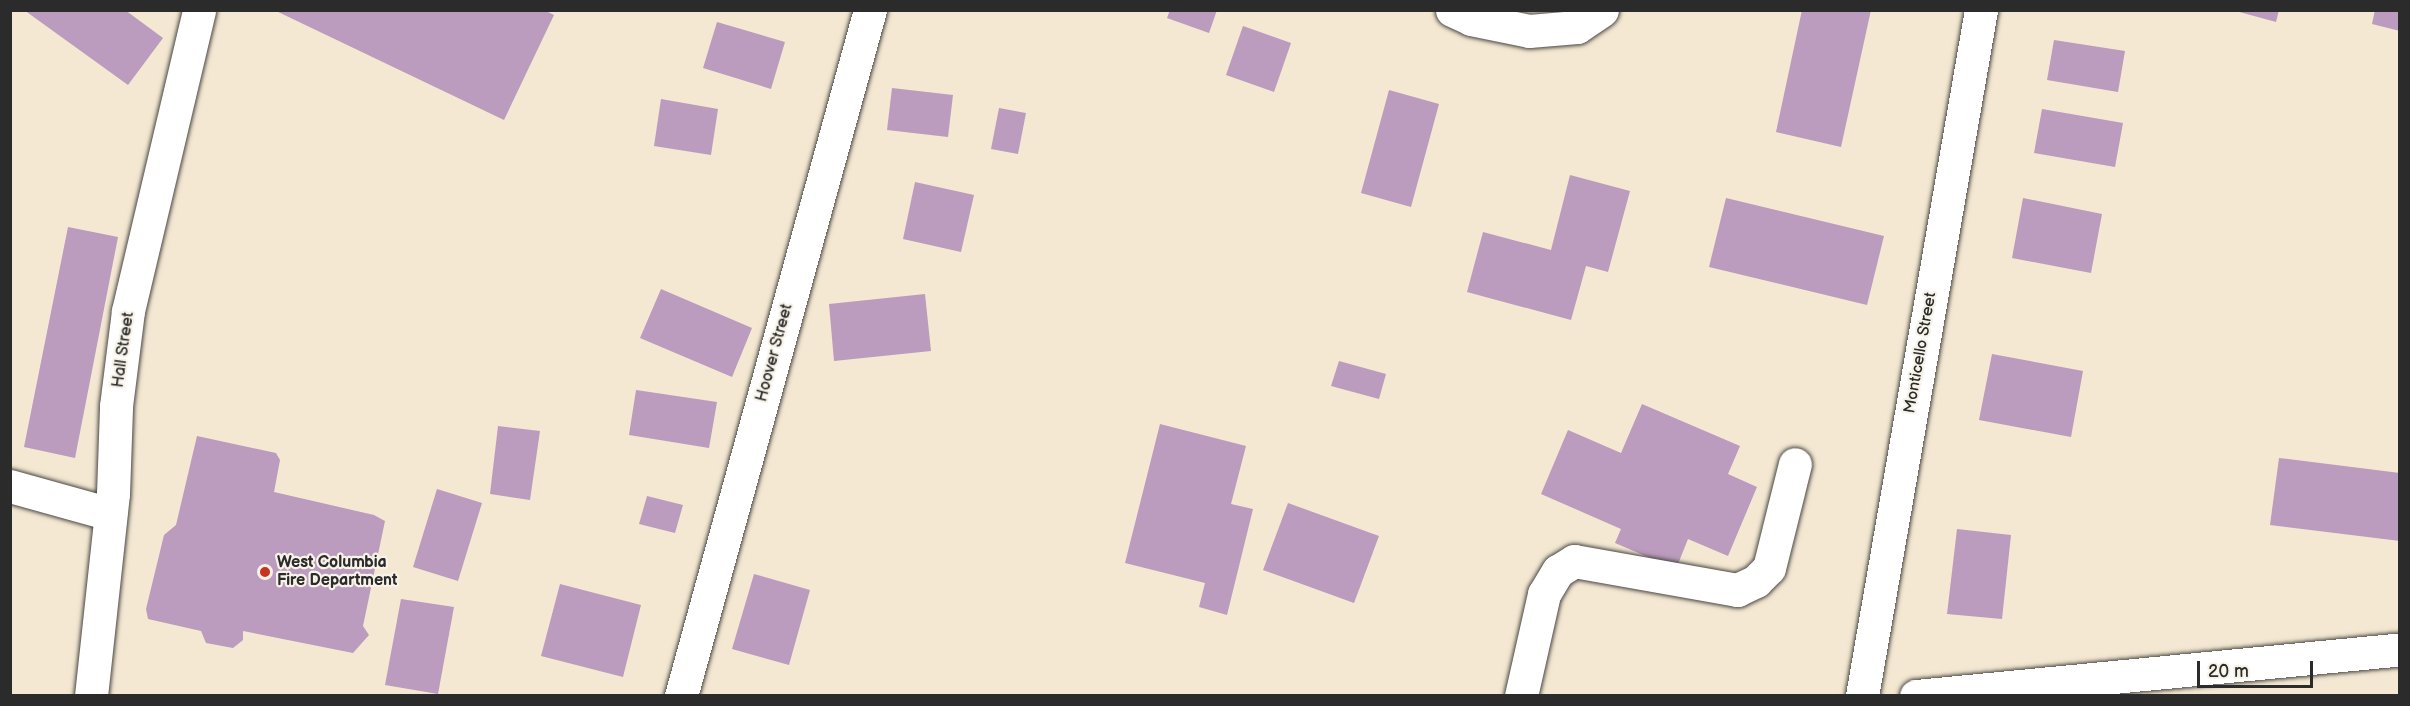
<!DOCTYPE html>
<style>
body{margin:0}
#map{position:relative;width:2410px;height:706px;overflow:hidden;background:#f4e8d2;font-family:"Balsamiq Sans",sans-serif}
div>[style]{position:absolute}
.building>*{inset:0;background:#bb9bbe}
.roads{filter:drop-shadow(0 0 2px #494744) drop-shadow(0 0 2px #494744)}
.minor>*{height:33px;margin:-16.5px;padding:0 16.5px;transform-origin:16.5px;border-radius:16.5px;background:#fff}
.dots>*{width:16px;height:16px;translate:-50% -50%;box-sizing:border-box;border:3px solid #f7f3e8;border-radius:50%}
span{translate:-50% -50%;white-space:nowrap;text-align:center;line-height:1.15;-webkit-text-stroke:4.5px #f7f3e8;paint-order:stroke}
.street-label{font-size:16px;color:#2b2b2b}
.poi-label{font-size:16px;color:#2b2b2b;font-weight:700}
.left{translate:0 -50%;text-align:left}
.frame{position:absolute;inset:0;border:12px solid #2b2b2b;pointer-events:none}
.scale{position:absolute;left:2197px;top:661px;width:116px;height:27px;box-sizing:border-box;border:3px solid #2b2b2b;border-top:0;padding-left:8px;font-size:18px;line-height:21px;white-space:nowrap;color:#2b2b2b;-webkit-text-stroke:4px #f7f3e8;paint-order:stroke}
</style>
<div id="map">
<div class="building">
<i style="clip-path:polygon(24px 10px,125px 10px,163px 38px,128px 85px)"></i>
<i style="clip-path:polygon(274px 10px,544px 10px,554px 15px,504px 120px)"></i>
<i style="clip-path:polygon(1170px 10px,1217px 10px,1209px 33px,1167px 18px)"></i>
<i style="clip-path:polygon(1802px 10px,1871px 10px,1841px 147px,1776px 132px)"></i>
<i style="clip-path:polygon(2232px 10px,2279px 10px,2276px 22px)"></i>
<i style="clip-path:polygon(2375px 10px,2400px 10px,2400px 31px,2372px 24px)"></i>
<i style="clip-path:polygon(717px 22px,785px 42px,771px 89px,703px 68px)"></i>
<i style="clip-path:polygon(1243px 26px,1291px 43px,1274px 92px,1226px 75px)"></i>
<i style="clip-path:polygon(2054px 40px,2125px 51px,2118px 92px,2047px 80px)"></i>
<i style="clip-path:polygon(892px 88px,953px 95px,948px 137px,887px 130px)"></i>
<i style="clip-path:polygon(1389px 90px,1439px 104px,1411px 207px,1361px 193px)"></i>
<i style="clip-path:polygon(661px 99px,718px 109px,711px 155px,654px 146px)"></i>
<i style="clip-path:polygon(999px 108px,1026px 113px,1018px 154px,991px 149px)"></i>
<i style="clip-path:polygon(2042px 109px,2123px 123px,2115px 167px,2034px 153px)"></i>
<i style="clip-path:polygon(1570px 175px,1630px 191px,1608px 272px,1586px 266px,1571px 320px,1467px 292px,1483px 232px,1551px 250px)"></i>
<i style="clip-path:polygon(915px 182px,974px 195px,961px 252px,903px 239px)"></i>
<i style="clip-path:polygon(1726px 198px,1884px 236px,1867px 305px,1709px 267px)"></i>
<i style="clip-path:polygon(2023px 198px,2102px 214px,2091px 273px,2012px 258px)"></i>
<i style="clip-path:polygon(68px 227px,118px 237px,75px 458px,24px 447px)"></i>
<i style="clip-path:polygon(661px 289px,752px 328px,732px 377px,640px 338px)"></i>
<i style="clip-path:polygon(925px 294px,931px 351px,834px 361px,829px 304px)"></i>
<i style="clip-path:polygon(1992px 354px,2083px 371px,2071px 437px,1979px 420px)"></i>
<i style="clip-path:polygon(1339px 361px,1386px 374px,1379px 399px,1331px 386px)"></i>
<i style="clip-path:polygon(636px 390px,717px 402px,709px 448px,629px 435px)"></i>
<i style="clip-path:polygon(1642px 404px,1740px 446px,1728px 474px,1757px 487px,1728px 556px,1688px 539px,1676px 569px,1615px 543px,1621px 529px,1541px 494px,1568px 430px,1621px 453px)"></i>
<i style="clip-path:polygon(1160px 424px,1246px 446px,1231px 504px,1253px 509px,1227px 615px,1199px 607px,1205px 583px,1125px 563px)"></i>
<i style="clip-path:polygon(498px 426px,540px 431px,530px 500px,490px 494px)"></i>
<i style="clip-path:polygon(197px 436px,276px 453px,280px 460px,274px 492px,374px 515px,385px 521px,363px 626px,369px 635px,353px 653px,243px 631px,243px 640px,233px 648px,206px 643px,201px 631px,148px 619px,146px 609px,164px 535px,176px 525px)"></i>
<i style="clip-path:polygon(2279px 458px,2400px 473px,2400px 541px,2270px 525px)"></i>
<i style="clip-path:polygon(437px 489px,482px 503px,458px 581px,413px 567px)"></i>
<i style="clip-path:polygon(647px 496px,683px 505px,675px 533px,639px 524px)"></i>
<i style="clip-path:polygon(1288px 503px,1379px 536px,1354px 603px,1263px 570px)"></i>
<i style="clip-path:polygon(1957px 529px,2011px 535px,2002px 619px,1947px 614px)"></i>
<i style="clip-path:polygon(754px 574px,810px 590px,789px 665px,732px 649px)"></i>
<i style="clip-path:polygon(560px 584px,641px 605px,623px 677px,541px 656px)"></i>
<i style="clip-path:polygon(401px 599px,454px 607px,438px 694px,385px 685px)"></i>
</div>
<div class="roads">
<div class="minor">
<i style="left:1452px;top:10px;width:21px;rotate:25deg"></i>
<i style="left:1471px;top:19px;width:59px;rotate:11.7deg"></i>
<i style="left:1529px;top:31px;width:48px;rotate:-4.8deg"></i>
<i style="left:1577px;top:27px;width:30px;rotate:-34deg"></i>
<i style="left:10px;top:486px;width:104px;rotate:15.6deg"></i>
<i style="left:91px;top:696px;width:203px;rotate:-83.8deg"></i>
<i style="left:113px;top:494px;width:88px;rotate:-88deg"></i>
<i style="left:116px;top:406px;width:96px;rotate:-82.8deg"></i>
<i style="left:128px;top:311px;width:309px;rotate:-76.7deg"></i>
<i style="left:681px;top:696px;width:712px;rotate:-74.6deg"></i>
<i style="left:1521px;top:696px;width:105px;rotate:-77.3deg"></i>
<i style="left:1544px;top:594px;width:27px;rotate:-59deg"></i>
<i style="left:1558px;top:571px;width:19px;rotate:-32deg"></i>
<i style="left:1574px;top:561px;width:166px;rotate:10.1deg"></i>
<i style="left:1737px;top:590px;width:21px;rotate:-25deg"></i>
<i style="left:1756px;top:581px;width:18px;rotate:-45deg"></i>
<i style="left:1769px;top:568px;width:107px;rotate:-76deg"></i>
<i style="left:1862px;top:696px;width:696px;rotate:-80.16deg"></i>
<i style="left:1916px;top:696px;width:486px;rotate:-5.5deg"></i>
</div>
</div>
<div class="dots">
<i style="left:265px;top:572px;background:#c8321e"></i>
</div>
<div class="street-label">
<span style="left:124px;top:350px;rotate:-82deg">Hall Street</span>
<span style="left:775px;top:353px;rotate:-75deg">Hoover Street</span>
<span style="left:1921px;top:353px;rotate:-80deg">Monticello Street</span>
</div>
<div class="poi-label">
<span class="left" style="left:277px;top:572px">West Columbia<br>Fire Department</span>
</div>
<div class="frame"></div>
<div class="scale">20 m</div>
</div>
